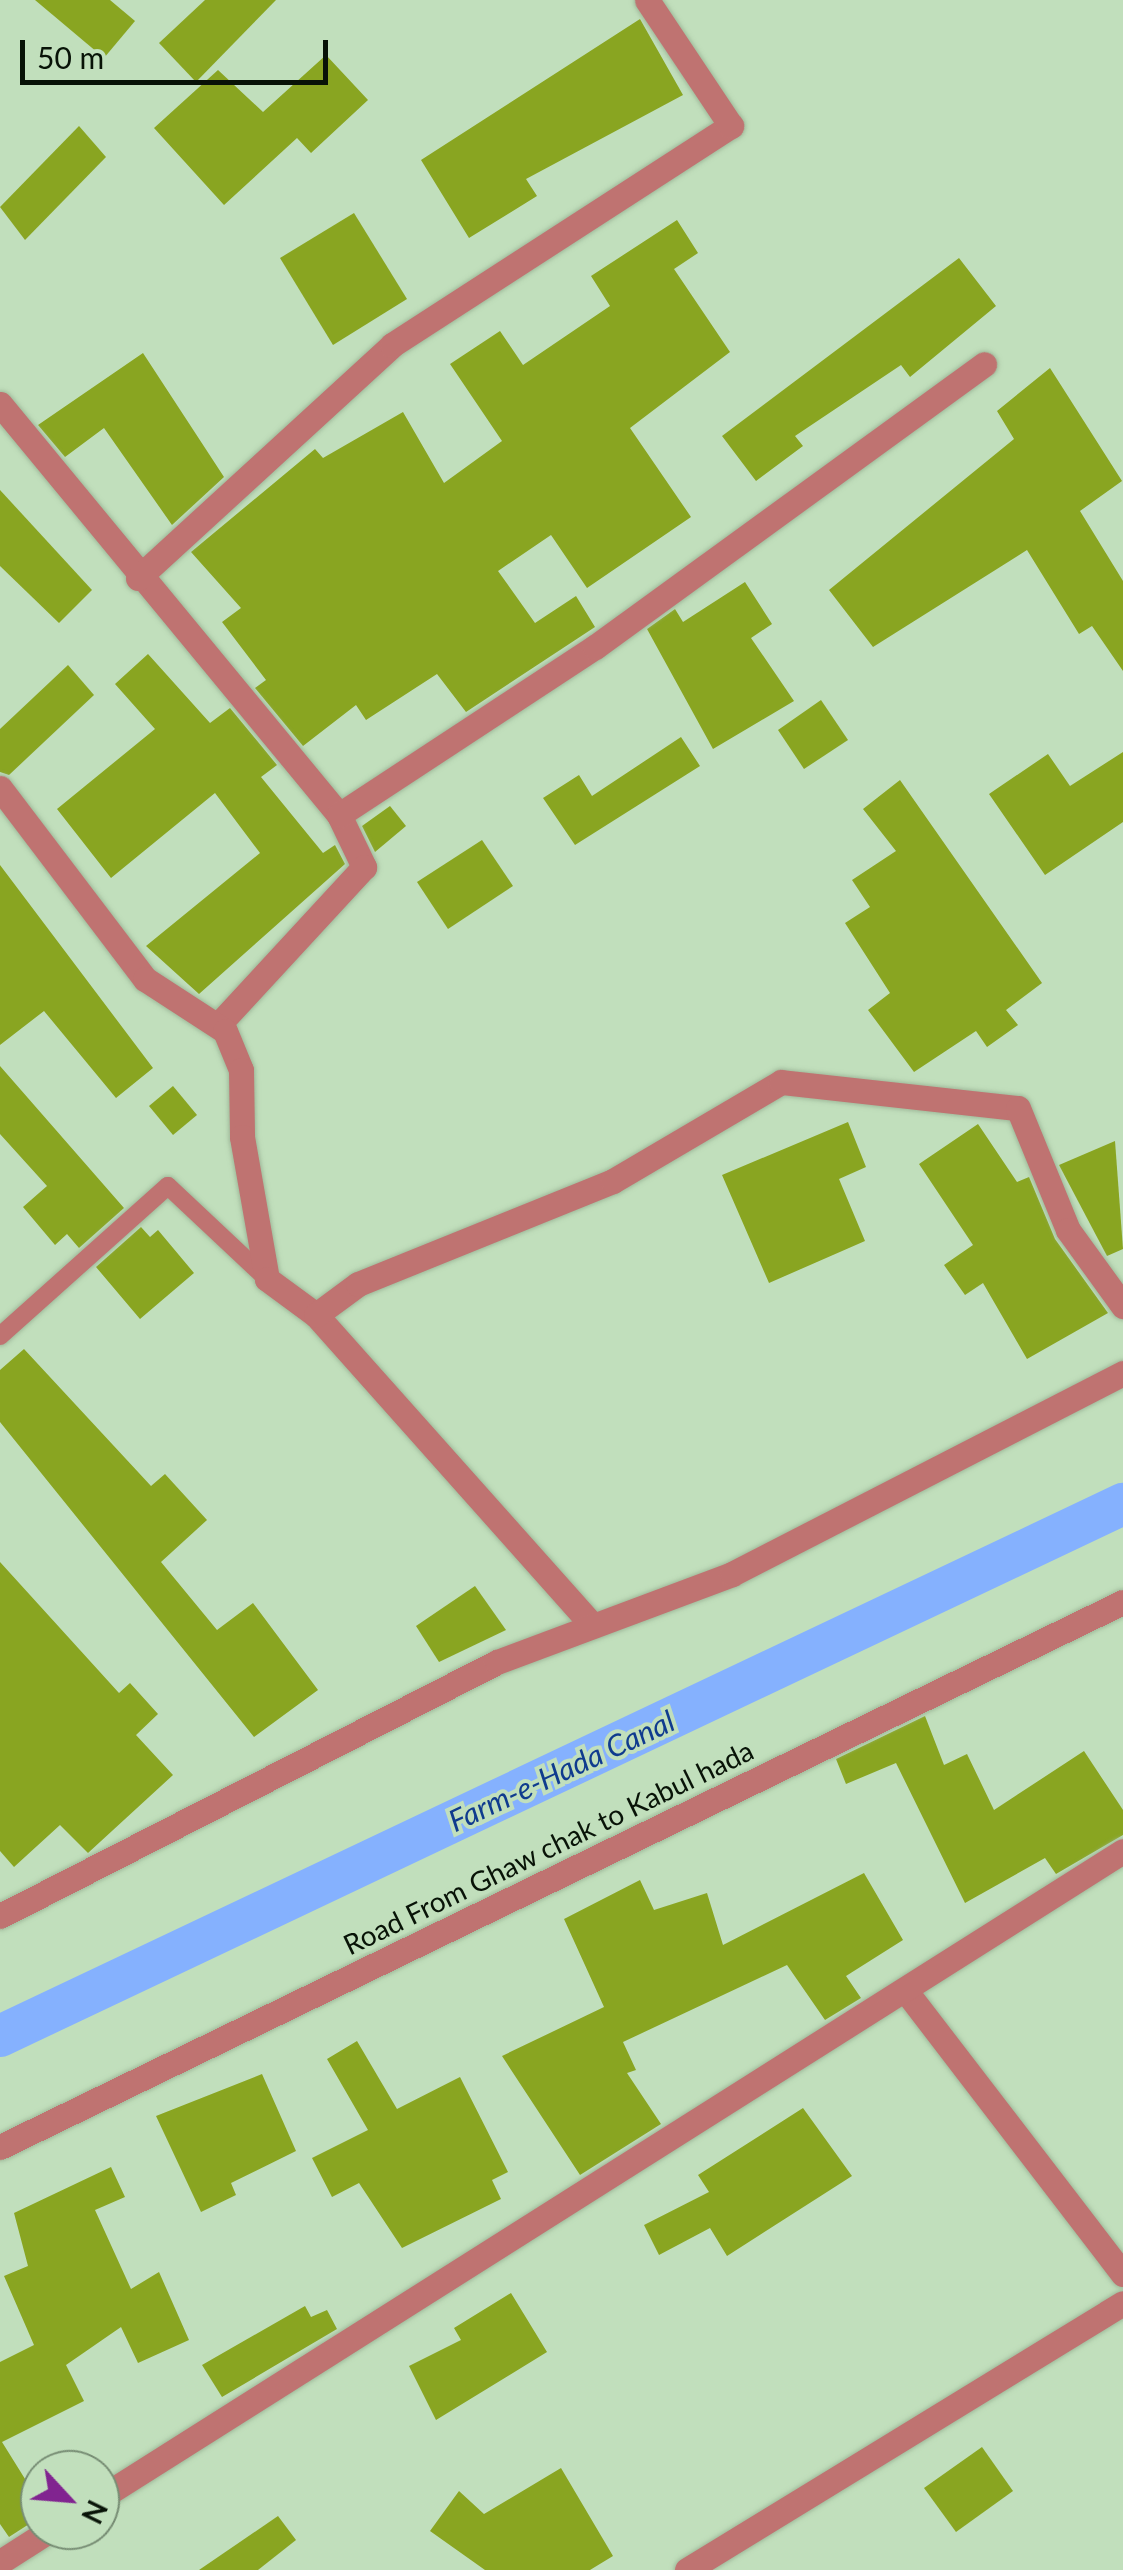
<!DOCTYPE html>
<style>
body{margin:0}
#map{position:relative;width:1123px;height:2570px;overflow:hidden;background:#c1dfbc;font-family:Lato,sans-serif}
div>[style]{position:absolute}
.canal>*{height:42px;margin:-21px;padding:0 21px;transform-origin:21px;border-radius:21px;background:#85b1fe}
.building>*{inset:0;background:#89a521}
.roads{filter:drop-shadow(0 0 2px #a0ba9b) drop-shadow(0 0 2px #a0ba9b)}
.service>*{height:18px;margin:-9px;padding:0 9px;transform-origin:9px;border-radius:9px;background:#bf7371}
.minor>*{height:25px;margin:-12.5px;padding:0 12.5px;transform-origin:12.5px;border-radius:12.5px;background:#bf7371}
.tertiary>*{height:25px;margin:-12.5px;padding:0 12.5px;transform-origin:12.5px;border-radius:12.5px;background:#bf7371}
span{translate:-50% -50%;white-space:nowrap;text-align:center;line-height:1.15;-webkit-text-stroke:8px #c1dfbc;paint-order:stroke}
.street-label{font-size:28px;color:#081307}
.water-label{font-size:30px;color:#0f3b8e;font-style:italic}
.north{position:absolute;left:20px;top:2450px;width:100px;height:100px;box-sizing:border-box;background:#c1dfbc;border:2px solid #778d74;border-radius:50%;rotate:116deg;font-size:28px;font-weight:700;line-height:40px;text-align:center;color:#081307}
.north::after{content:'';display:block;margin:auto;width:35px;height:45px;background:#812490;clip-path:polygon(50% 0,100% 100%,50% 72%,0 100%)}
.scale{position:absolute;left:20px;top:40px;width:308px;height:45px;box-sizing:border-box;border:5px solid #081307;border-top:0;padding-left:12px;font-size:30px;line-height:35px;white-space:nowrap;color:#081307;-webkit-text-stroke:8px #c1dfbc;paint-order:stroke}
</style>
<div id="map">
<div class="canal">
<i style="left:0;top:2036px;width:1243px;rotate:-25.35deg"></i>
</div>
<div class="building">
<i style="clip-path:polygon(35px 0,110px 0,135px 21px,104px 58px)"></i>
<i style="clip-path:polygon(205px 0,276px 0,196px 82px,159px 43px)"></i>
<i style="clip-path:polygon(640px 19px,683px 95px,526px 179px,537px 196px,469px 238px,421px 160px)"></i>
<i style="clip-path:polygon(326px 55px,368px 100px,311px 153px,297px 138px,224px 205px,154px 128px,218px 70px,263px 112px)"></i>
<i style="clip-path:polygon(79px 126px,106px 157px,25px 240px,0 207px)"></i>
<i style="clip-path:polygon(354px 213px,407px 299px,333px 345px,280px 258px)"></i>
<i style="clip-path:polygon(677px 220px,698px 253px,674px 269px,730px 352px,630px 428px,691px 517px,587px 588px,551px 535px,498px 571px,535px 623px,576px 596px,595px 627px,466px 712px,437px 674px,366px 720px,356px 705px,303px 746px,255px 688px,266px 680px,222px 622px,241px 608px,191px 552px,315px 449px,323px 458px,403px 412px,444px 483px,502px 441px,450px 364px,500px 331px,523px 365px,610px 306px,591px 276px)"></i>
<i style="clip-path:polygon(959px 258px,996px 306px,910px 377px,901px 365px,795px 436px,803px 446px,756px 481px,722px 436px)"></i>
<i style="clip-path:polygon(143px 353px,224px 477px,172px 525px,104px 428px,65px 457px,38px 425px)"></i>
<i style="clip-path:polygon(1050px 368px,1122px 481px,1080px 511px,1123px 581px,1123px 671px,1092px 626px,1079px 634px,1027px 550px,873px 647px,829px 590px,1014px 439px,997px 411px)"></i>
<i style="clip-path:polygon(0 490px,92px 590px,59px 623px,0 566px)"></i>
<i style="clip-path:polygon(745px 582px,772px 624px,751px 638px,794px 701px,713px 749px,647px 629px,675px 609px,683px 622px)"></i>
<i style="clip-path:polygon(148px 654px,210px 723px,230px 708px,277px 765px,261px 777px,323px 853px,335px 845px,345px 864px,199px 994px,146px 946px,260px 853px,215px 793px,111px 878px,57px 809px,155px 729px,115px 684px)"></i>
<i style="clip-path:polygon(68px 665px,94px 695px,9px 775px,0 772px,0 729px)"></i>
<i style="clip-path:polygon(821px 700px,848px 740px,804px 769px,778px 730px)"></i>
<i style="clip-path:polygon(681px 737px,700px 766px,575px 845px,543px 798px,579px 775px,592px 796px)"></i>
<i style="clip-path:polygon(1123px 752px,1123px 822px,1045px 875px,989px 794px,1048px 754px,1070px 786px)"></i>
<i style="clip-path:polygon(900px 780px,1042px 983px,1006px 1010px,1018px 1025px,987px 1047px,976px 1031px,914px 1072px,868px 1010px,890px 993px,845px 923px,870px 907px,852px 880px,896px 851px,863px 809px)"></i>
<i style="clip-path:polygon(390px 806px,406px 826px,375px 852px,362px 826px)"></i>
<i style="clip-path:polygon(482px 840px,513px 886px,448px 929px,417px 882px)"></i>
<i style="clip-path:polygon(0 865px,153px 1068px,116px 1098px,44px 1011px,0 1045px)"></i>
<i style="clip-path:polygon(0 1066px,124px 1208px,79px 1248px,67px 1234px,55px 1245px,23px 1207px,47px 1186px,0 1134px)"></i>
<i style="clip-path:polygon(173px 1086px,197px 1115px,173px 1135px,149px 1106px)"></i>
<i style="clip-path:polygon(848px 1122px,866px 1167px,839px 1179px,865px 1241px,769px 1283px,722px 1175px)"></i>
<i style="clip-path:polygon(978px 1124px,1017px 1182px,1029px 1177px,1055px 1239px,1108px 1313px,1027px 1359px,983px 1283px,965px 1295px,944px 1265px,973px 1245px,919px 1164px)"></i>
<i style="clip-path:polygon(1115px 1141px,1123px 1249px,1107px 1256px,1059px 1165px)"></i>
<i style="clip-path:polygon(141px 1227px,150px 1237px,158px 1230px,194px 1273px,140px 1319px,96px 1267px)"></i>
<i style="clip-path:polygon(24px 1349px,151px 1486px,165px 1474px,207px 1520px,161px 1562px,217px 1630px,253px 1603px,318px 1690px,254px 1737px,0 1422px,0 1370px)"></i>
<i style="clip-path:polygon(0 1562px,119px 1693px,130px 1683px,158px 1714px,136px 1735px,173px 1775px,88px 1853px,60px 1825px,14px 1867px,0 1851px)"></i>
<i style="clip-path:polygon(475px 1586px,506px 1630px,439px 1662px,416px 1626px)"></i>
<i style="clip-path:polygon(925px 1716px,944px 1765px,967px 1754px,994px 1810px,1084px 1751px,1123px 1810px,1123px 1835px,1056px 1874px,1045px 1858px,965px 1903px,896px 1763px,846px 1784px,836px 1759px)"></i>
<i style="clip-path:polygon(864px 1873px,903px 1940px,846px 1976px,861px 1998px,825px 2020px,787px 1965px,623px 2042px,636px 2070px,627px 2073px,661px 2124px,580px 2175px,502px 2056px,604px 2007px,564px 1919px,640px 1880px,654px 1910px,707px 1893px,723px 1945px)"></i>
<i style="clip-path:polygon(357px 2041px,397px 2109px,460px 2077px,508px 2172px,492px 2180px,501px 2199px,402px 2248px,359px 2183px,332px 2197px,312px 2158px,368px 2130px,327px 2059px)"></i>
<i style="clip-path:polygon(262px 2074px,296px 2151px,231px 2183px,236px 2195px,201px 2212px,156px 2116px)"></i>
<i style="clip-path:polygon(803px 2108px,852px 2176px,727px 2256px,710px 2228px,659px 2255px,644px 2225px,709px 2192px,698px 2175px)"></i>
<i style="clip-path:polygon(111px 2167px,125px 2197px,95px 2210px,131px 2289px,159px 2272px,189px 2340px,138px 2363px,121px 2327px,66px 2365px,84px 2401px,2px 2442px,40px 2503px,40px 2517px,9px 2537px,0 2524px,0 2362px,34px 2345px,4px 2276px,28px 2266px,14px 2213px)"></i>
<i style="clip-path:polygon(511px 2293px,547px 2352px,436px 2420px,409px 2366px,461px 2340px,454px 2328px)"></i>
<i style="clip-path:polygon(305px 2306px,311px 2317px,327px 2310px,337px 2329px,222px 2397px,202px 2365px)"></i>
<i style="clip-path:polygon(982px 2447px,1013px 2491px,956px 2532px,924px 2488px)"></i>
<i style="clip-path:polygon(561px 2468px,613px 2556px,590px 2570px,485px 2570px,430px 2531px,459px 2491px,484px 2514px)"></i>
<i style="clip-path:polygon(278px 2516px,296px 2540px,258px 2570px,199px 2570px)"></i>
</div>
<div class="roads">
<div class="service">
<i style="left:0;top:1336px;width:225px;rotate:-41.8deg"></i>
<i style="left:168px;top:1186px;width:134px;rotate:43.2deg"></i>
</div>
<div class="minor">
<i style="left:0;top:404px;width:533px;rotate:50.48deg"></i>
<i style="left:339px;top:815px;width:58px;rotate:64.3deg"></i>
<i style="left:364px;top:867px;width:214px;rotate:132.7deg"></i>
<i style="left:138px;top:578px;width:345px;rotate:-42.5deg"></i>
<i style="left:392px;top:345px;width:404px;rotate:-32.9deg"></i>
<i style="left:731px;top:126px;width:151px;rotate:-123.7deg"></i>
<i style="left:0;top:788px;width:240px;rotate:52.8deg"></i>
<i style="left:145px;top:979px;width:95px;rotate:33deg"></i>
<i style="left:225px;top:1031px;width:42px;rotate:67.7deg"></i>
<i style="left:241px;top:1070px;width:67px;rotate:89.1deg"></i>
<i style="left:242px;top:1137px;width:144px;rotate:80deg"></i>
<i style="left:267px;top:1279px;width:61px;rotate:36.3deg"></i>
<i style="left:316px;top:1315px;width:416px;rotate:48.3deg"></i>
<i style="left:339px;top:815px;width:306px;rotate:-33.3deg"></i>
<i style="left:595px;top:647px;width:481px;rotate:-36deg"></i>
<i style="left:316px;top:1315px;width:52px;rotate:-36.4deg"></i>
<i style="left:358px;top:1284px;width:275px;rotate:-22deg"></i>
<i style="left:613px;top:1181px;width:195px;rotate:-30.5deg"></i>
<i style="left:781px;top:1082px;width:238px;rotate:6.3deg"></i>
<i style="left:1018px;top:1108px;width:132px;rotate:67.7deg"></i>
<i style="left:1068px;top:1230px;width:94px;rotate:54.1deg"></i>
<i style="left:905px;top:1990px;width:358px;rotate:52.5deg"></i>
<i style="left:100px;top:2498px;width:1210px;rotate:-32.31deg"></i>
<i style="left:0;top:2562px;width:59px;rotate:-32.6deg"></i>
</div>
<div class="tertiary">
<i style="left:0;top:1916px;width:558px;rotate:-27.07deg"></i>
<i style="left:497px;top:1662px;width:251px;rotate:-20.5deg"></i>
<i style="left:732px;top:1574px;width:440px;rotate:-27.2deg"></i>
<i style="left:0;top:2147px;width:1248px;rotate:-25.89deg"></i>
<i style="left:687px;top:2570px;width:511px;rotate:-31.48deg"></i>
</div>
</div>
<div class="street-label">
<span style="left:548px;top:1847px;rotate:-26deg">Road From Ghaw chak to Kabul hada</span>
</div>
<div class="water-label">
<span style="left:561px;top:1770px;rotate:-25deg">Farm-e-Hada Canal</span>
</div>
<div class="north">N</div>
<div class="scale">50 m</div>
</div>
